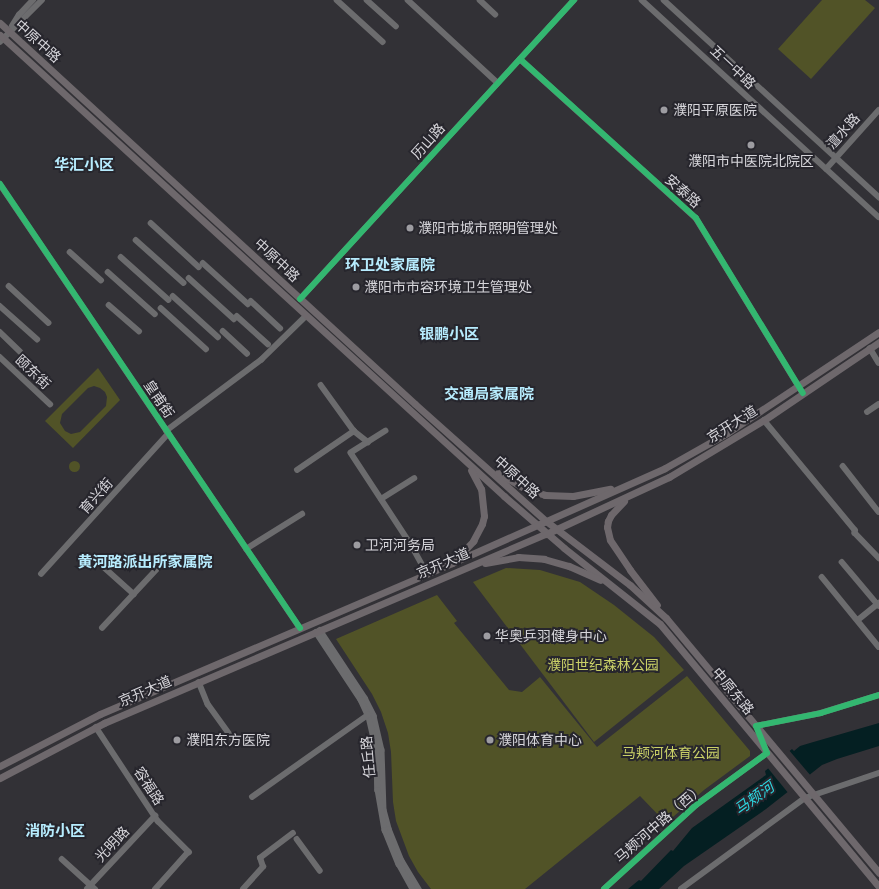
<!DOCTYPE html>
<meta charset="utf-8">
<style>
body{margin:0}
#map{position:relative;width:879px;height:889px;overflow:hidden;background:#323136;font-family:Inter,"Noto Sans SC",sans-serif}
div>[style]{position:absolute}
.green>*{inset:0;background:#515327}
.round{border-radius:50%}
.water>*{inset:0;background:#041f22}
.pier>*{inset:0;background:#323136}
.minor>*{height:5.5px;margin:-2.75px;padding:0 2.75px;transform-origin:2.75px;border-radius:2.75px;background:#6c6c6e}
.major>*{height:7px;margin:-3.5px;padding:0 3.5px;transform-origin:3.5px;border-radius:3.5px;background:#6e686c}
.cycleway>*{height:6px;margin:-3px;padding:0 3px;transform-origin:3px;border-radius:3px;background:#33b770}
.dots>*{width:11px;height:11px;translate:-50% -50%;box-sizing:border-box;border:2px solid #27262d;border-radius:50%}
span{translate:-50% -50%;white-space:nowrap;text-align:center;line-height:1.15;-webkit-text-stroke:4px #27262d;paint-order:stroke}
.street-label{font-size:14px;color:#d6d5da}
.poi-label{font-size:14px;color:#d6d5da}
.left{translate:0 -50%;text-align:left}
.park-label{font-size:14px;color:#cad067}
.neighbourhood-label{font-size:15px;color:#b7ecfe;font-weight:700}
.water-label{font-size:15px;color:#2cd7e1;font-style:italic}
</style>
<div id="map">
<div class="green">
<i style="clip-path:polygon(822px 0,865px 0,875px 8px,811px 79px,778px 49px)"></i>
<i style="clip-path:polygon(evenodd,98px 368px,120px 400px,73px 448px,45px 421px,98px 368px,94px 386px,100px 388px,105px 392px,107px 397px,106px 406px,80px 432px,71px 434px,65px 431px,60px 423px,62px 414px,88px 388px,94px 386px)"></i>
<i class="round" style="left:68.5px;top:460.5px;width:11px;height:11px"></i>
<i style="clip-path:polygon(506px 568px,540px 570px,580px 582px,614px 605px,654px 637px,684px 670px,594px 742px,473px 582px)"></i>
<i style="clip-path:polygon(437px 595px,457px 621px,454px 623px,509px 690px,522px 692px,540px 677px,597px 747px,687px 676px,750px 751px,750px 756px,704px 790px,666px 823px,640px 796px,525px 889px,431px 889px,418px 872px,409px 856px,396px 821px,393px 802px,391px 752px,388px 733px,381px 712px,372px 694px,336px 639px)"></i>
</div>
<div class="water">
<i style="clip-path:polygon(879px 723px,879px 746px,837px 759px,822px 765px,766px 809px,684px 866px,659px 889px,628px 889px,639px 880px,641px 881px,671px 850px,673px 851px,692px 828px,766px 775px,765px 771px,792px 749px,794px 751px,800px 746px,810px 743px)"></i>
</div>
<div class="pier">
<i style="clip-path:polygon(788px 749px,811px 776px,789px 794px,767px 767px)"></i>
</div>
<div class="minor">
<i style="left:337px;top:0;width:62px;rotate:42.4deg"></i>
<i style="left:367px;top:0;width:39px;rotate:42deg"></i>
<i style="left:408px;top:0;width:122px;rotate:42.7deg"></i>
<i style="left:480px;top:0;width:21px;rotate:43deg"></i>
<i style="left:642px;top:0;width:321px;rotate:42.5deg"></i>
<i style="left:664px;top:0;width:292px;rotate:42.5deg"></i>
<i style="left:12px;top:26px;width:13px;rotate:-58deg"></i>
<i style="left:19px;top:15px;width:21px;rotate:-47deg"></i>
<i style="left:0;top:42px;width:59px;rotate:-45deg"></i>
<i style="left:520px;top:59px;width:237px;rotate:42.1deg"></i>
<i style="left:696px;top:218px;width:205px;rotate:58.6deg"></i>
<i style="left:826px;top:169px;width:79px;rotate:-48.1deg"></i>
<i style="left:0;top:184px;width:536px;rotate:55.95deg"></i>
<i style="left:151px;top:223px;width:65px;rotate:42.5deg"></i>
<i style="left:136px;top:240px;width:64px;rotate:41.9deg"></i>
<i style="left:70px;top:252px;width:42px;rotate:42.1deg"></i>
<i style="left:121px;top:257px;width:64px;rotate:41.9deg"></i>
<i style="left:203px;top:263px;width:61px;rotate:42.3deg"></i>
<i style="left:108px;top:272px;width:63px;rotate:41.8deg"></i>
<i style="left:189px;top:278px;width:61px;rotate:42.3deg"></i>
<i style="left:9px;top:286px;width:54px;rotate:42.8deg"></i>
<i style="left:173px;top:296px;width:61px;rotate:42.3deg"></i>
<i style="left:300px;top:299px;width:406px;rotate:-47.5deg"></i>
<i style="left:251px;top:301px;width:40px;rotate:43deg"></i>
<i style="left:109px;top:305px;width:40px;rotate:41deg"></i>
<i style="left:0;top:306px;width:50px;rotate:41.7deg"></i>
<i style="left:161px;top:308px;width:61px;rotate:42.3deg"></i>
<i style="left:237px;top:316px;width:42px;rotate:42.1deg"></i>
<i style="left:223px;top:331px;width:33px;rotate:43deg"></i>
<i style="left:0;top:332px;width:28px;rotate:44deg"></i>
<i style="left:870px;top:348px;width:17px;rotate:59deg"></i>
<i style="left:0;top:357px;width:69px;rotate:43.2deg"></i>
<i style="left:321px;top:385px;width:57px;rotate:54.3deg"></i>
<i style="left:354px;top:431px;width:18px;rotate:38deg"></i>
<i style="left:867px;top:412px;width:14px;rotate:-34deg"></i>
<i style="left:764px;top:420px;width:143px;rotate:50.4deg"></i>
<i style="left:855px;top:530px;width:3px;rotate:90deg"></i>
<i style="left:855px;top:533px;width:35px;rotate:46deg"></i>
<i style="left:166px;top:431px;width:119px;rotate:-36.8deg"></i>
<i style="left:261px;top:360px;width:63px;rotate:-44.4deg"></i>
<i style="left:386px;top:431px;width:41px;rotate:147.8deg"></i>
<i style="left:351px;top:453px;width:111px;rotate:56.7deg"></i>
<i style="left:412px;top:546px;width:31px;rotate:61deg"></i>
<i style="left:843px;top:466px;width:58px;rotate:52deg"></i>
<i style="left:297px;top:470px;width:69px;rotate:-34.4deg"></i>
<i style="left:381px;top:499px;width:39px;rotate:-32deg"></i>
<i style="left:246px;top:549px;width:66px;rotate:-32deg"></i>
<i style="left:842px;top:562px;width:57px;rotate:49.9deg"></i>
<i style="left:105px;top:568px;width:39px;rotate:42deg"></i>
<i style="left:41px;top:574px;width:189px;rotate:-47.8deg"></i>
<i style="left:822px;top:577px;width:90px;rotate:50.8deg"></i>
<i style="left:858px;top:620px;width:27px;rotate:-39deg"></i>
<i style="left:102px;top:628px;width:79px;rotate:-47deg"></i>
<i style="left:320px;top:630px;width:82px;rotate:56.5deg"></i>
<i style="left:365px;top:698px;width:20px;rotate:63deg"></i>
<i style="left:374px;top:716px;width:35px;rotate:77deg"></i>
<i style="left:382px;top:750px;width:60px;rotate:88.1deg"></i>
<i style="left:384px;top:810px;width:20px;rotate:75deg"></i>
<i style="left:389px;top:829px;width:35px;rotate:68deg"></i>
<i style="left:402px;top:861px;width:33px;rotate:59deg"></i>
<i style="left:316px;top:632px;width:82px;rotate:56.5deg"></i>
<i style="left:361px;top:700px;width:19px;rotate:65deg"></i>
<i style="left:369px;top:717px;width:35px;rotate:77deg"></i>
<i style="left:377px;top:751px;width:39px;rotate:89deg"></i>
<i style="left:378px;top:790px;width:41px;rotate:80.1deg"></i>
<i style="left:385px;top:830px;width:37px;rotate:68deg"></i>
<i style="left:399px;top:864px;width:29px;rotate:61deg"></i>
<i style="left:199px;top:682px;width:24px;rotate:68deg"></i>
<i style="left:208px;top:704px;width:48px;rotate:54.3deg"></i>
<i style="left:96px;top:727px;width:113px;rotate:56.6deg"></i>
<i style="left:158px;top:821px;width:44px;rotate:45deg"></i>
<i style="left:189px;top:852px;width:50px;rotate:131.7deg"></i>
<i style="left:252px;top:797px;width:142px;rotate:-35.3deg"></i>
<i style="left:297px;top:839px;width:39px;rotate:54deg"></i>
<i style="left:62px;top:859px;width:45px;rotate:42.3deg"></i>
<i style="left:87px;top:889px;width:100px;rotate:-47deg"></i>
<i style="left:243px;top:889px;width:30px;rotate:-48deg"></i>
<i style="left:263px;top:867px;width:9px;rotate:-108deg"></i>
<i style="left:260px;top:858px;width:41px;rotate:-37.1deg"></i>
<i style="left:604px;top:889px;width:125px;rotate:-42.4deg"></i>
<i style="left:696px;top:805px;width:88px;rotate:-36.2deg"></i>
<i style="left:767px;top:753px;width:29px;rotate:-112deg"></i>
<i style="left:756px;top:726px;width:66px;rotate:-11.3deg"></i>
<i style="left:821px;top:713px;width:61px;rotate:-17.2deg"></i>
<i style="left:681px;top:889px;width:154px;rotate:-36.3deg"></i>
<i style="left:805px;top:798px;width:78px;rotate:-18.7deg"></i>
</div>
<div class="major">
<i style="left:0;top:23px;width:563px;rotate:42.55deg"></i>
<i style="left:415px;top:404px;width:176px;rotate:41.8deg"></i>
<i style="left:546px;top:521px;width:106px;rotate:37.3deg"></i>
<i style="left:630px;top:585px;width:49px;rotate:42.5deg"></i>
<i style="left:666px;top:618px;width:332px;rotate:50.1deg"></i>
<i style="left:0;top:35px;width:683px;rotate:42.45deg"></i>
<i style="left:504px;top:496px;width:79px;rotate:40.9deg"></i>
<i style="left:564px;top:548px;width:122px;rotate:38.4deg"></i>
<i style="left:660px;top:624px;width:342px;rotate:50.2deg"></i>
<i style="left:498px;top:473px;width:34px;rotate:30deg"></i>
<i style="left:528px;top:490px;width:18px;rotate:16deg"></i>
<i style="left:545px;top:495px;width:28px;rotate:2deg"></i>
<i style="left:573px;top:496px;width:38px;rotate:-11deg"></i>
<i style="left:624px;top:501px;width:19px;rotate:133deg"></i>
<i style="left:611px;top:515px;width:7px;rotate:117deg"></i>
<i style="left:608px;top:521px;width:6px;rotate:99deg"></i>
<i style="left:607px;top:527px;width:13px;rotate:77deg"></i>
<i style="left:610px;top:540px;width:36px;rotate:56deg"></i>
<i style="left:630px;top:570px;width:44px;rotate:52.4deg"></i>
<i style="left:454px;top:561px;width:28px;rotate:-46deg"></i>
<i style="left:473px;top:541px;width:19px;rotate:-62deg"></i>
<i style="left:482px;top:524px;width:8px;rotate:-76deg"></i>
<i style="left:484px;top:516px;width:27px;rotate:-96deg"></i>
<i style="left:481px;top:489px;width:21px;rotate:-118deg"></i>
<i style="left:485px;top:563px;width:34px;rotate:-10deg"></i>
<i style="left:518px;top:557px;width:26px;rotate:4deg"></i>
<i style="left:544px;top:559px;width:26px;rotate:16deg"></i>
<i style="left:569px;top:566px;width:34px;rotate:24deg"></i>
<i style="left:0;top:766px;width:113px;rotate:-27.5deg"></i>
<i style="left:100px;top:714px;width:383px;rotate:-23.2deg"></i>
<i style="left:452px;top:563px;width:233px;rotate:-24deg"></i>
<i style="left:665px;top:468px;width:71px;rotate:-29.4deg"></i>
<i style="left:727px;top:433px;width:182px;rotate:-33.6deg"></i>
<i style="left:0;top:778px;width:118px;rotate:-27.9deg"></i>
<i style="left:104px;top:723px;width:481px;rotate:-23.2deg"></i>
<i style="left:546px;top:534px;width:136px;rotate:-24.9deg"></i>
<i style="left:669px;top:477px;width:111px;rotate:-31deg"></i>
<i style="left:764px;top:420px;width:139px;rotate:-34.1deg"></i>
</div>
<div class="cycleway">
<i style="left:520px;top:59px;width:237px;rotate:42.1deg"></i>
<i style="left:696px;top:218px;width:205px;rotate:58.6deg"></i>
<i style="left:0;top:184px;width:536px;rotate:55.95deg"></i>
<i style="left:300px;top:299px;width:406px;rotate:-47.5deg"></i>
<i style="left:604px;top:889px;width:125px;rotate:-42.4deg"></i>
<i style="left:696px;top:805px;width:88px;rotate:-36.2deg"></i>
<i style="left:767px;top:753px;width:29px;rotate:-112deg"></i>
<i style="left:756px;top:726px;width:66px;rotate:-11.3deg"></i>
<i style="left:821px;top:713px;width:61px;rotate:-17.2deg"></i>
</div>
<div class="dots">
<i style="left:664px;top:110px;background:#9d9ca1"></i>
<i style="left:751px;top:145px;background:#9d9ca1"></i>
<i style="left:410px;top:228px;background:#9d9ca1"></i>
<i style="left:356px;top:287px;background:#9d9ca1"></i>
<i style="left:357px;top:545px;background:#9d9ca1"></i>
<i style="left:487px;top:636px;background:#9d9ca1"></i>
<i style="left:177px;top:740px;background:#9d9ca1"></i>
<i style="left:490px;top:740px;background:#9d9ca1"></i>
</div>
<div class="street-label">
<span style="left:38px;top:41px;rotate:42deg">中原中路</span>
<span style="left:733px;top:67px;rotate:43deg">五一中路</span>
<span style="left:843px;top:131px;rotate:-48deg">澶水路</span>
<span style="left:428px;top:141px;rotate:-48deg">历山路</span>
<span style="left:683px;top:191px;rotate:42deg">安泰路</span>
<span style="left:277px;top:260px;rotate:43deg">中原中路</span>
<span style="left:33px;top:372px;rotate:43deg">颐东街</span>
<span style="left:159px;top:399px;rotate:56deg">皇甫街</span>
<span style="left:732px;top:424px;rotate:-32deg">京开大道</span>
<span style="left:517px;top:477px;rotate:42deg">中原中路</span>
<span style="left:96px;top:496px;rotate:-48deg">育兴街</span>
<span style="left:443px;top:563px;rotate:-23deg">京开大道</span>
<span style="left:145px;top:691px;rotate:-23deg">京开大道</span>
<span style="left:733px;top:691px;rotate:50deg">中原东路</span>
<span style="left:368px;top:757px;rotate:-95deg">任丘路</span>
<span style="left:149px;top:786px;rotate:57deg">容福路</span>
<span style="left:659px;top:823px;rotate:-41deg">马颊河中路（西）</span>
<span style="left:112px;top:844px;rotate:-47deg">光明路</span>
</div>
<div class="poi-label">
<span class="left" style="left:673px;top:110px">濮阳平原医院</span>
<span style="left:751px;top:161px">濮阳市中医院北院区</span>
<span class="left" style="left:418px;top:228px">濮阳市城市照明管理处</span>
<span class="left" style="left:364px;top:287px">濮阳市市容环境卫生管理处</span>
<span class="left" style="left:365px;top:545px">卫河河务局</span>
<span class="left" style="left:495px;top:636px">华奥乒羽健身中心</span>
<span class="left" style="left:186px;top:740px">濮阳东方医院</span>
<span class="left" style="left:498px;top:740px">濮阳体育中心</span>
</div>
<div class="park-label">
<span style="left:603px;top:665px">濮阳世纪森林公园</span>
<span style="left:671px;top:753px">马颊河体育公园</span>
</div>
<div class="neighbourhood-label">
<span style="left:84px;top:165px">华汇小区</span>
<span style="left:390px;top:265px">环卫处家属院</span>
<span style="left:449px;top:334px">银鹏小区</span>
<span style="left:489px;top:394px">交通局家属院</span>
<span style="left:145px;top:562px">黄河路派出所家属院</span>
<span style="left:55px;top:831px">消防小区</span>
</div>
<div class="water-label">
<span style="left:754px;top:798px;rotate:-36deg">马颊河</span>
</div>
</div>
